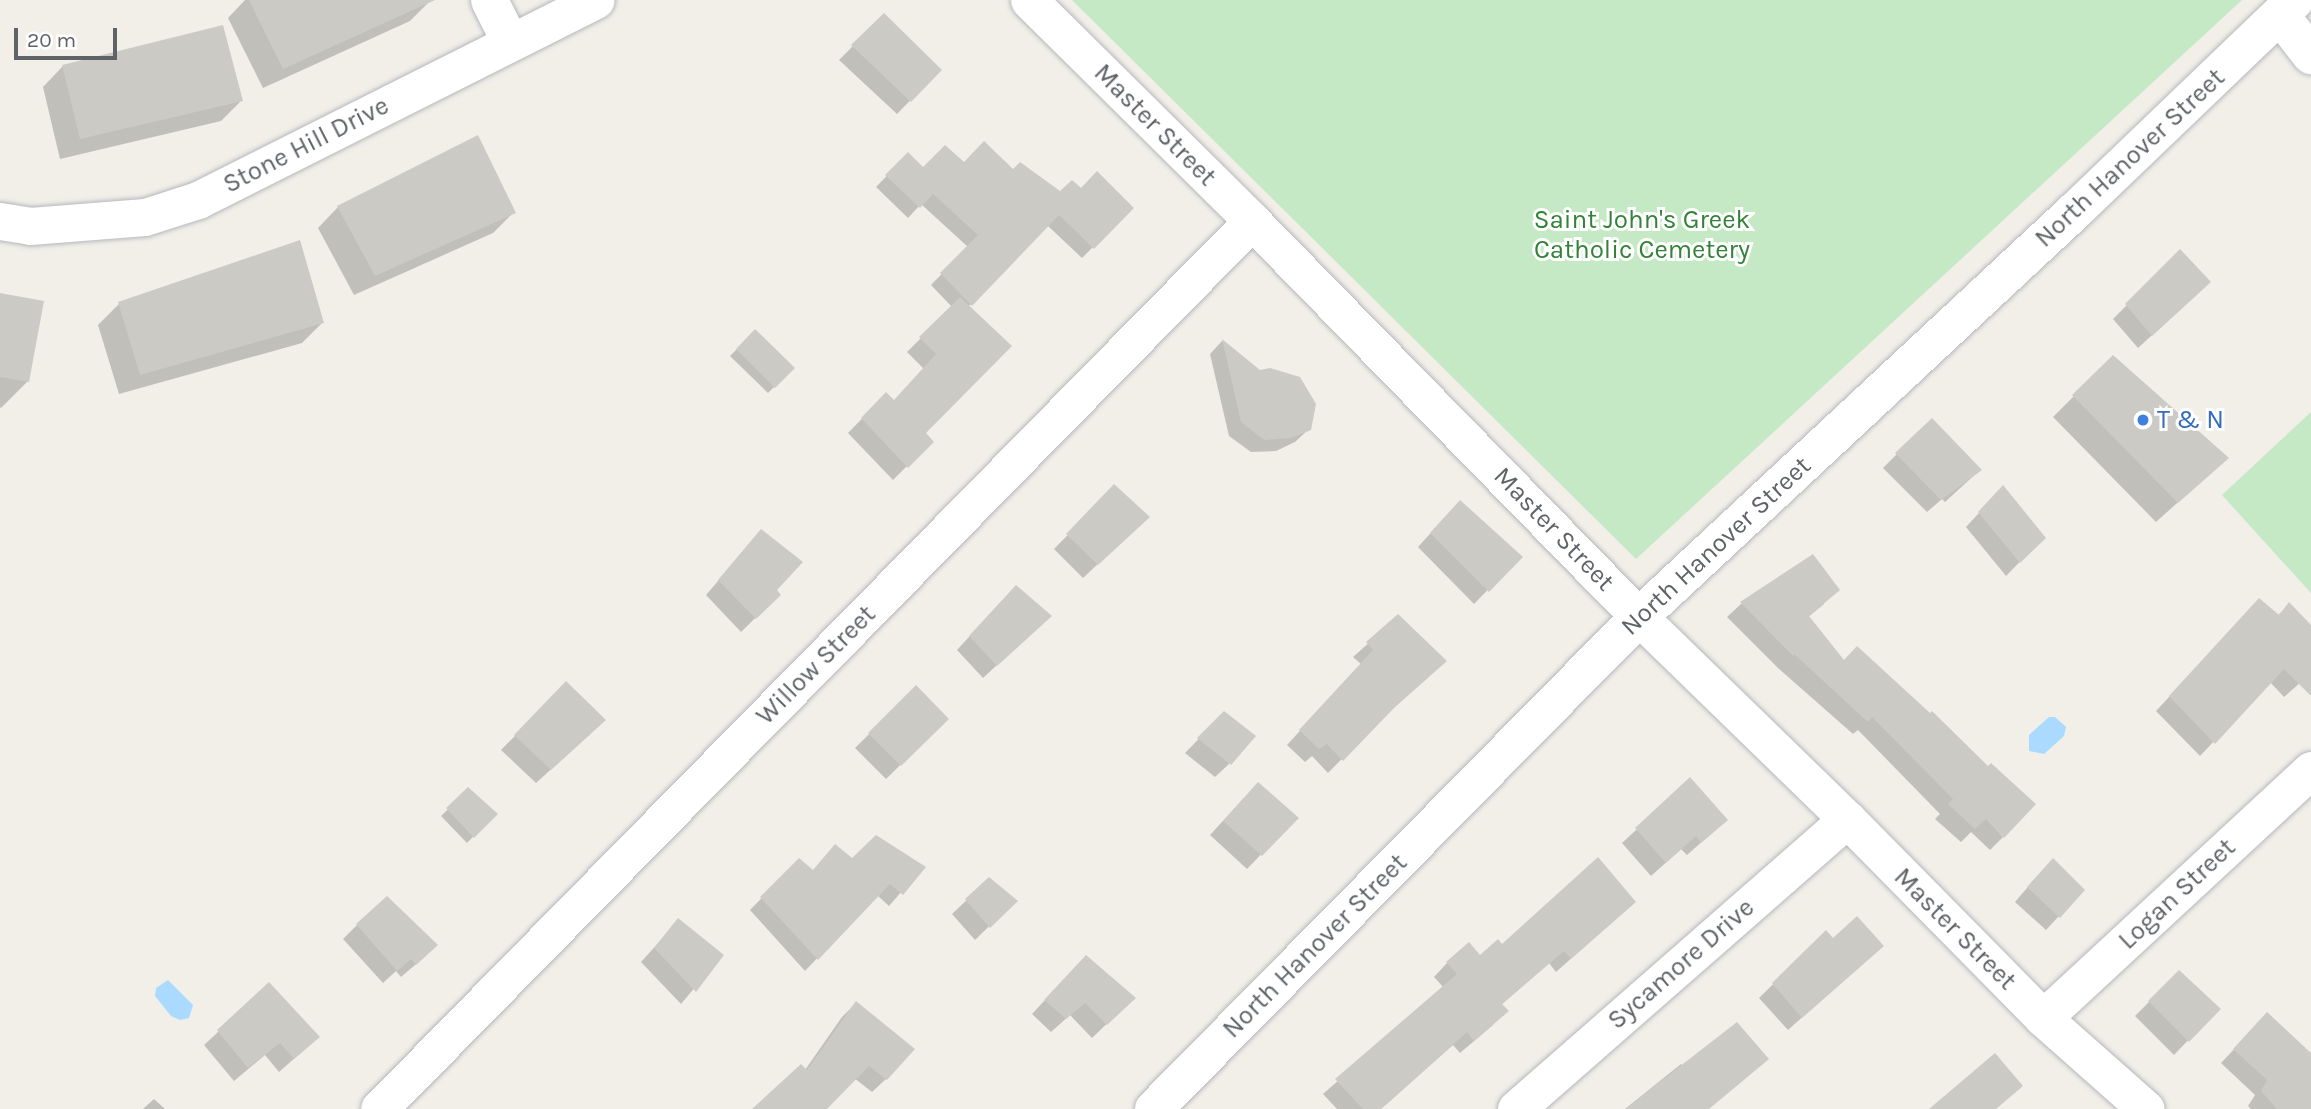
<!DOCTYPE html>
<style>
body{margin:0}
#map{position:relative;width:2311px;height:1109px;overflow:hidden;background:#f1efe8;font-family:Karla,sans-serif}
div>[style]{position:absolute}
.green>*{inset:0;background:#c5e8c5}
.water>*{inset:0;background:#aadaff}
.shadow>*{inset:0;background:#0003}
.building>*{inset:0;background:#cccac5}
.roads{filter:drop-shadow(0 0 2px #b5b8bc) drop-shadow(0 0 2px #b5b8bc)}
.minor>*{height:37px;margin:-18.5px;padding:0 18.5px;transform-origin:18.5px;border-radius:18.5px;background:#fff}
.tertiary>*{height:38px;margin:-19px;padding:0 19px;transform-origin:19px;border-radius:19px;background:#fff}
.dots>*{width:19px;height:19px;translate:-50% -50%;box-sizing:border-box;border:4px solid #fff;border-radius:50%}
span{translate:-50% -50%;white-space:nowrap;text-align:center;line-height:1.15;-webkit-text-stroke:6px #fff;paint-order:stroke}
.street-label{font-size:26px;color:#5f6368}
.park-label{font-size:26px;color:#348238}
.shop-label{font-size:26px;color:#366cbe}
.left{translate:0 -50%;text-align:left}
.scale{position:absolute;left:14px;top:28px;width:103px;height:32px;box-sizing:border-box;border:4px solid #5f6368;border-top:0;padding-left:9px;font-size:21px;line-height:24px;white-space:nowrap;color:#5f6368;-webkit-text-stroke:5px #fff;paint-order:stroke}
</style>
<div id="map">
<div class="green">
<i style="clip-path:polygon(1072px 0,2242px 0,1636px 559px)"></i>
<i style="clip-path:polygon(2311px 412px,2311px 593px,2222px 495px)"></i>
</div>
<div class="water">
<i style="clip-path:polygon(2049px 717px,2055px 717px,2066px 727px,2064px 736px,2044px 754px,2029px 751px,2029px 735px)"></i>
<i style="clip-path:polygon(168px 980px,193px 1005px,189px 1018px,180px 1020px,171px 1016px,155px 996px,156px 988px)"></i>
</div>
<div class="shadow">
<i style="clip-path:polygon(245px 0,430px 0,430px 1px,410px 21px,263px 88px,228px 18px)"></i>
<i style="clip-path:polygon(884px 15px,940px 70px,897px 114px,839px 60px)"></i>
<i style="clip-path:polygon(63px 66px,241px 101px,221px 121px,60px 159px,43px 87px)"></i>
<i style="clip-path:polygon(908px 154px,923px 169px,964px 165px,1013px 171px,1060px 193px,1080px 190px,1132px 208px,1082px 258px,1047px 225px,968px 307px,924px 433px,932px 441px,893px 480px,848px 433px,886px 394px,894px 402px,924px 369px,907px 352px,952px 307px,931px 285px,968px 247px,921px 204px,908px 218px,876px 187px)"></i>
<i style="clip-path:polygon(338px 207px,514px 212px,493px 233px,354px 295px,318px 228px)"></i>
<i style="clip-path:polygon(299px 242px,322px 323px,302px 343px,119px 394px,98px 325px,119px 304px)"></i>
<i style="clip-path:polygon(2180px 252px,2195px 296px,2138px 348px,2113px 319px)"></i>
<i style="clip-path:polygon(0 295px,28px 381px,1px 408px,0 407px)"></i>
<i style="clip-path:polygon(755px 331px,793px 368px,768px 393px,730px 356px)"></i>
<i style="clip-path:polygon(1222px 341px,1259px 372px,1309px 429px,1295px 442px,1276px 451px,1251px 452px,1229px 436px,1210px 354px)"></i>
<i style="clip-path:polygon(2113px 357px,2226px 459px,2156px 522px,2053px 417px)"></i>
<i style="clip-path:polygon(1931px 420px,1980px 470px,1945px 502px,1942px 499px,1927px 512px,1883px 468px)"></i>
<i style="clip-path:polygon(1115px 487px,1134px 530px,1083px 578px,1054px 549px)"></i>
<i style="clip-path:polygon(1990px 501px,2044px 537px,2006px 576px,1966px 527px)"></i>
<i style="clip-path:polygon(1446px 516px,1520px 557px,1474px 604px,1418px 547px)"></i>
<i style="clip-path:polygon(761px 531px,774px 590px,779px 595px,741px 632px,706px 595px)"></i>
<i style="clip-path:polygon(1812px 556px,1824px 604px,1807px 618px,1843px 662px,2003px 837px,1990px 850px,1971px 832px,1961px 842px,1935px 819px,1940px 814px,1858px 730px,1853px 734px,1778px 668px,1727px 617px,1741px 604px)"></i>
<i style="clip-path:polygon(1002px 601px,1035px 630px,983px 678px,957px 650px)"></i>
<i style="clip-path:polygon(2289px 605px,2311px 628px,2311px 673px,2284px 697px,2270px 682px,2200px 756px,2156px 711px,2246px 614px,2277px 616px)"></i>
<i style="clip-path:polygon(1398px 617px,1381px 719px,1328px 773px,1312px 756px,1305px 762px,1287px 745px,1361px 664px,1353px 657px)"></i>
<i style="clip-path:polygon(566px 684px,590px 734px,536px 783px,501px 750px)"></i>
<i style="clip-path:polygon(916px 688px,947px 719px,886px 779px,855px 748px)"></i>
<i style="clip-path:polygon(1224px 713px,1229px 764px,1215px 777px,1185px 753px)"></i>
<i style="clip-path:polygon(1690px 780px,1712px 833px,1687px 855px,1681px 849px,1651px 876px,1622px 843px)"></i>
<i style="clip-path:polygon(468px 790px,495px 814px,467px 843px,441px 816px)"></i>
<i style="clip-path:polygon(1244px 798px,1296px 818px,1247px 869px,1210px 835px)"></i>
<i style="clip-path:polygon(799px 860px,812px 872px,852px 861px,923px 867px,889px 906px,877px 895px,805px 971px,750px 910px)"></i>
<i style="clip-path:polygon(2039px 874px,2059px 916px,2046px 930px,2015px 902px)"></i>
<i style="clip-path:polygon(989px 879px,1015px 901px,975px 940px,952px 914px)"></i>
<i style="clip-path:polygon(1620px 915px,1556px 972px,1549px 963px,1501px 1005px,1493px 1025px,1460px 1053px,1453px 1045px,1381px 1109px,1337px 1109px,1323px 1094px,1444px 988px,1434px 977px,1447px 963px,1480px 957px,1501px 946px)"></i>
<i style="clip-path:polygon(679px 920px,722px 955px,681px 1004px,641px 962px)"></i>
<i style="clip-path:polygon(357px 925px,422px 959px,401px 977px,396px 971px,383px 983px,343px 939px)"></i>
<i style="clip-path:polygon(1826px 932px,1832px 940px,1867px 959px,1788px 1030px,1759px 998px)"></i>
<i style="clip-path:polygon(1072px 971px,1120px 1011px,1092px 1038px,1070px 1015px,1051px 1032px,1032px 1014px)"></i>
<i style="clip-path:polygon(2179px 972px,2218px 1009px,2174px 1055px,2135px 1016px)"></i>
<i style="clip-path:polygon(269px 985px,304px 1050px,279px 1072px,265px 1055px,234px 1081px,204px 1045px)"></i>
<i style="clip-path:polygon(856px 1003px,886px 1079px,872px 1092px,854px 1078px,824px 1109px,756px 1109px,805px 1070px,842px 1017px)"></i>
<i style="clip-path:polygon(2254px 1028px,2311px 1055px,2311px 1109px,2251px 1109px,2248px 1106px,2255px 1095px,2221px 1063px)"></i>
<i style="clip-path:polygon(1681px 1064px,1709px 1109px,1625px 1109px)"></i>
<i style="clip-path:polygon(154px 1099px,165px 1109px,143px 1109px)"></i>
</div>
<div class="building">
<i style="clip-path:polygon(249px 0,435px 0,283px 69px)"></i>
<i style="clip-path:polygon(884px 13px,942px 70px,911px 102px,851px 45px)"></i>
<i style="clip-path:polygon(223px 25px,243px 101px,80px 139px,62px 65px)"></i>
<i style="clip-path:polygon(478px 135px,516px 213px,375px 276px,337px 206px)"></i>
<i style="clip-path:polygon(984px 141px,1013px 169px,1020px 162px,1060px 191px,1072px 180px,1081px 188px,1097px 171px,1134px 208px,1094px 249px,1059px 215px,972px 306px,940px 273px,978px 235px,933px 194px,920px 208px,885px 175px,908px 152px,923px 167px,945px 145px,964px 162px)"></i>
<i style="clip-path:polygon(300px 240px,324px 323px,140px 375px,118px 302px)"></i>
<i style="clip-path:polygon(2180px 249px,2211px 282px,2152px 336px,2125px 304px)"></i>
<i style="clip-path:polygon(0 293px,44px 301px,29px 382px,0 377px)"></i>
<i style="clip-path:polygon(960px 297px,1012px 346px,926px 433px,934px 442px,908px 468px,861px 418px,886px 392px,894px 400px,936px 354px,919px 337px)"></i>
<i style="clip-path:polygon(755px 329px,795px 368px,775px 388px,736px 349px)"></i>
<i style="clip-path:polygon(1222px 339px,1260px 370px,1270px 368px,1300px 377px,1316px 404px,1311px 430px,1291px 438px,1264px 440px,1241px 422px)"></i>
<i style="clip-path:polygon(2113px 355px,2229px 458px,2178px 503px,2072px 395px)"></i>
<i style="clip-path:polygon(1932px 418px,1982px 470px,1941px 500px,1895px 453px)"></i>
<i style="clip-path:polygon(1114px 484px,1150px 517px,1098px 565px,1066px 534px)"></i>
<i style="clip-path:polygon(2003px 485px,2046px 538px,2020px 563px,1978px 512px)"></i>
<i style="clip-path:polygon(1460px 500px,1523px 557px,1489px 592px,1430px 533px)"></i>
<i style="clip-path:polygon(761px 529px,803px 562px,777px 590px,781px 595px,756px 619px,718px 580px)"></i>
<i style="clip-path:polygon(1813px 554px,1840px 590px,1809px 616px,1844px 660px,1857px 646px,1930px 713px,1932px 711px,1988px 766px,1991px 763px,2036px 804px,2004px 838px,1986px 819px,1975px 829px,1948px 804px,1953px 799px,1872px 717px,1868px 722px,1794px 654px,1793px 656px,1740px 602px)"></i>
<i style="clip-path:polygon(1016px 585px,1052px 616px,997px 666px,969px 636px)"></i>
<i style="clip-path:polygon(2259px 598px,2279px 615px,2289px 602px,2311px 625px,2311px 696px,2284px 669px,2215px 744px,2169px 696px)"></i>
<i style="clip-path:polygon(1398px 614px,1447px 661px,1394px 708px,1343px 761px,1327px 744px,1319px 749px,1299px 730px,1373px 650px,1366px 642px)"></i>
<i style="clip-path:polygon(566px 681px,606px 720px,551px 770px,514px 735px)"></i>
<i style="clip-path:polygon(916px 685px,949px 719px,901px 766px,868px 733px)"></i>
<i style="clip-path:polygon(1224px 711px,1256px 736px,1231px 765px,1197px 738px)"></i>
<i style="clip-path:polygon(1690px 777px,1728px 820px,1701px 843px,1696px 836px,1666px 863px,1635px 828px)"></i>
<i style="clip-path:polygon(1258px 782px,1299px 818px,1262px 856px,1223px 821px)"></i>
<i style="clip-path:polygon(468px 787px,498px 814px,474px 838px,446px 808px)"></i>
<i style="clip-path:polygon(876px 835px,926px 867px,903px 895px,890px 884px,818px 960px,760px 897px,799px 858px,813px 870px,835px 844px,852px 858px)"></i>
<i style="clip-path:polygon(1598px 857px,1636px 902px,1571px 959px,1564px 951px,1502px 1004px,1509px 1011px,1474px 1041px,1467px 1032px,1381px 1109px,1363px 1109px,1335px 1079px,1457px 974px,1446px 962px,1469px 942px,1480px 955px,1498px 939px,1502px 944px)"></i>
<i style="clip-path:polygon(2053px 858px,2085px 890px,2060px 918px,2027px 887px)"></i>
<i style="clip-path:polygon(989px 877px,1018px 901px,990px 928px,965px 899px)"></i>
<i style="clip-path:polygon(387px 896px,438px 945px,416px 965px,411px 959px,397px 971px,356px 924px)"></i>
<i style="clip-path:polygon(1857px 916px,1884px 946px,1802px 1018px,1772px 983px,1826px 930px,1833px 938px)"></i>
<i style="clip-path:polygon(678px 918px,724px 955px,696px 992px,654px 948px)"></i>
<i style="clip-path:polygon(1086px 955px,1136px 998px,1107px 1025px,1085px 1003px,1066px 1019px,1044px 1000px)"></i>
<i style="clip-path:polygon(2179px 970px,2221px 1009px,2189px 1042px,2148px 1001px)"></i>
<i style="clip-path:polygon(269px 982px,320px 1037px,294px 1059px,280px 1043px,248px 1068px,217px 1030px)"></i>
<i style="clip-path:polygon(856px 1001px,915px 1049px,887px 1080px,869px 1066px,827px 1109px,752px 1109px,801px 1064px,807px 1070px)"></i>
<i style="clip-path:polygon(2267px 1012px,2311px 1053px,2311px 1109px,2277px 1109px,2261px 1091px,2267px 1080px,2233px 1049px)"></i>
<i style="clip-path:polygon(1737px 1022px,1769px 1059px,1709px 1109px,1625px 1109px)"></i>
<i style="clip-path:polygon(1995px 1053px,2023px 1086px,1996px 1109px,1929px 1109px)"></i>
</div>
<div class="roads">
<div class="minor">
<i style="left:489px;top:0;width:47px;rotate:63.4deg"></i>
<i style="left:1029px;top:0;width:314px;rotate:44.7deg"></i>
<i style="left:1252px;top:221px;width:554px;rotate:45.66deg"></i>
<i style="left:1639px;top:617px;width:290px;rotate:44.2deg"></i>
<i style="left:1847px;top:819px;width:279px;rotate:45.4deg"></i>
<i style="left:2043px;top:1018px;width:137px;rotate:41.5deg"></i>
<i style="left:0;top:221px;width:30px;rotate:9deg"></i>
<i style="left:30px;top:226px;width:115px;rotate:-4.5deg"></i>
<i style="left:145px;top:217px;width:56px;rotate:-17.8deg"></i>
<i style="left:198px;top:200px;width:445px;rotate:-26.7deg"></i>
<i style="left:2043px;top:1018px;width:365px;rotate:-42.8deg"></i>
<i style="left:379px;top:1109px;width:1245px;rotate:-45.49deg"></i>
<i style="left:1516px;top:1109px;width:440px;rotate:-41.2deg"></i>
</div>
<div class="tertiary">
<i style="left:2280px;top:15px;width:51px;rotate:52.2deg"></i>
<i style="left:1154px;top:1109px;width:691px;rotate:-45.41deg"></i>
<i style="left:1639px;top:617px;width:599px;rotate:-42.97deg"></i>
<i style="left:2077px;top:209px;width:302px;rotate:-43.8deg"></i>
</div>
</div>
<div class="dots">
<i style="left:2143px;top:420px;background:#3f7fe0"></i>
</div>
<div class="street-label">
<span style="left:1155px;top:125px;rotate:45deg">Master Street</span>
<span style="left:306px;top:145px;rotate:-27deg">Stone Hill Drive</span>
<span style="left:2130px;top:158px;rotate:-43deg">North Hanover Street</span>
<span style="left:1554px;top:529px;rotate:46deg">Master Street</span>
<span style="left:1716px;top:546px;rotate:-43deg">North Hanover Street</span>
<span style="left:816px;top:665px;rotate:-45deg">Willow Street</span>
<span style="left:2177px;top:894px;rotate:-43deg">Logan Street</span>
<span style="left:1955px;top:929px;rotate:45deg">Master Street</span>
<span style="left:1315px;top:946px;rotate:-45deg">North Hanover Street</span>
<span style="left:1681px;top:964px;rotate:-41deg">Sycamore Drive</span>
</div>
<div class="park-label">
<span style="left:1642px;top:235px">Saint John's Greek<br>Catholic Cemetery</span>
</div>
<div class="shop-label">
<span class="left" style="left:2157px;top:420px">T &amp; N</span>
</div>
<div class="scale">20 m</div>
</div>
